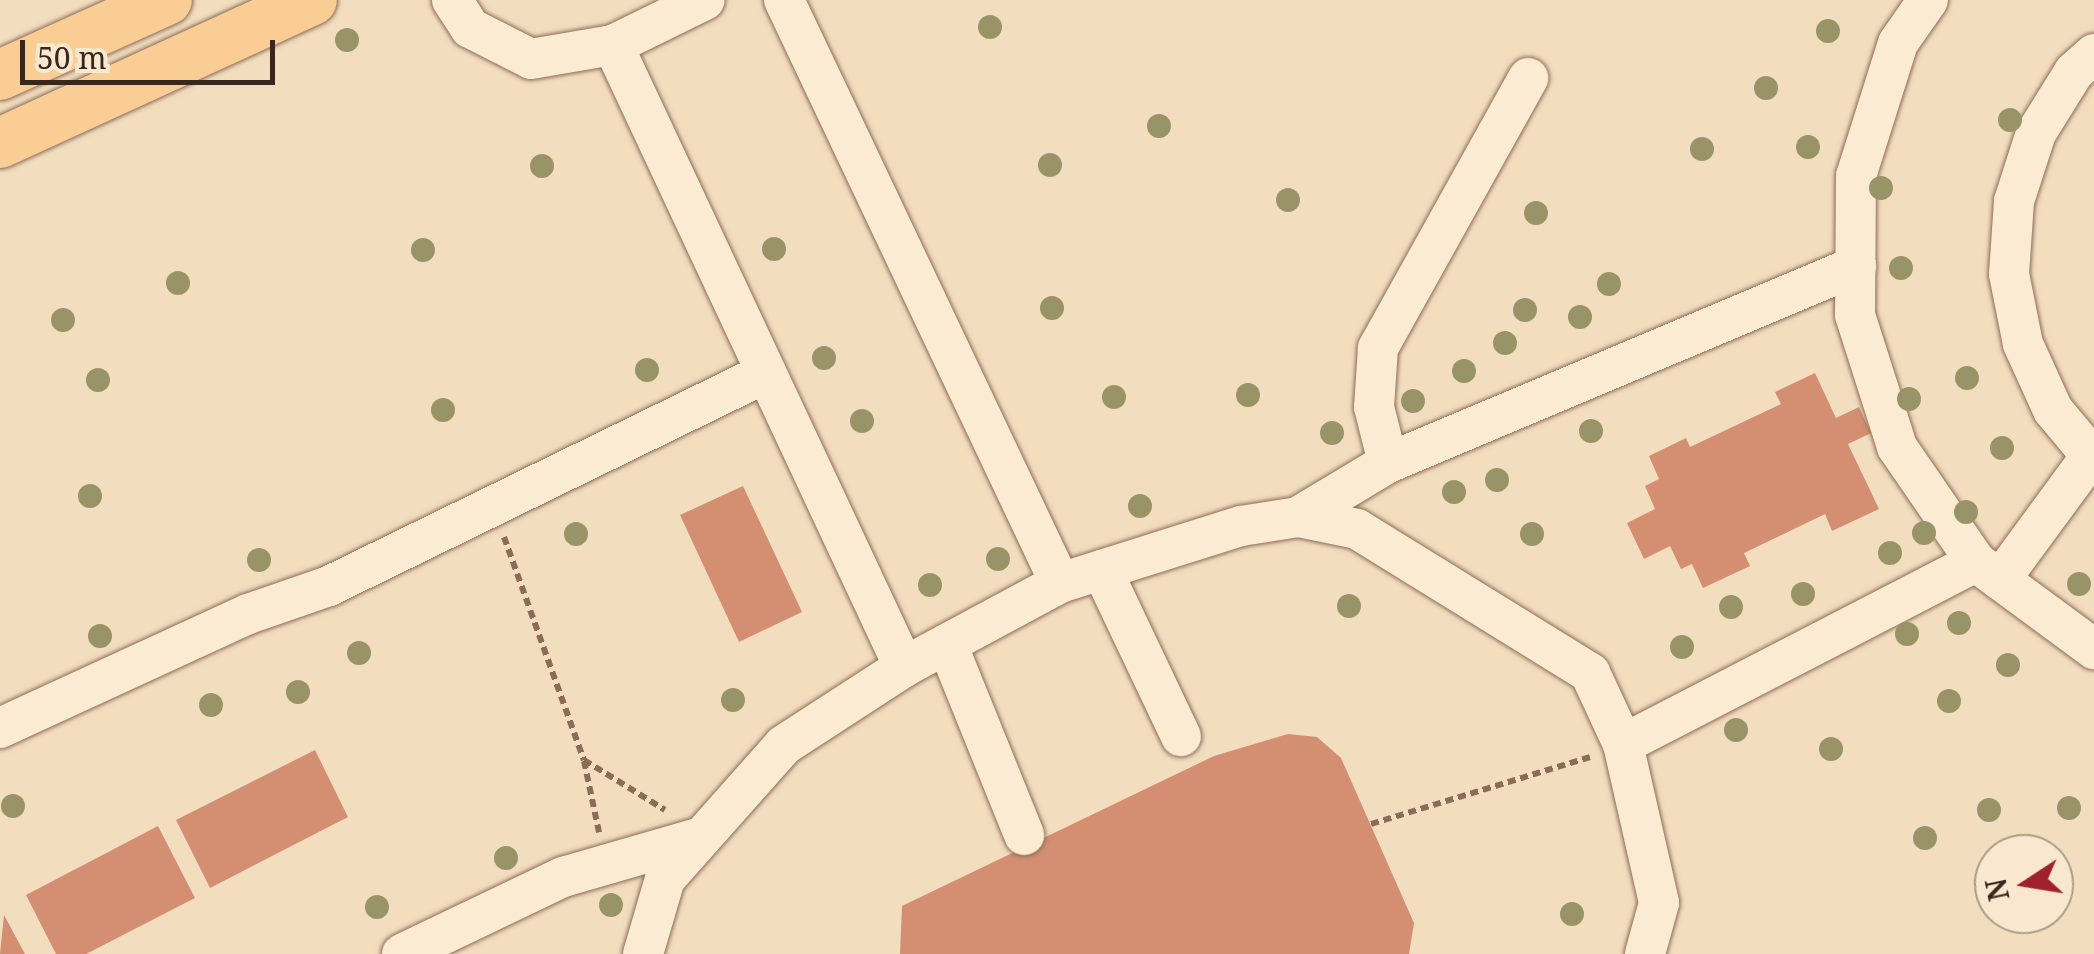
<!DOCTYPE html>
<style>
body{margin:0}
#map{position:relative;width:2094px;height:954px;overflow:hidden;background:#f2ddbf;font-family:"Noto Serif",serif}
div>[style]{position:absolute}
.building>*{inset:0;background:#d48e71}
.path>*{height:6px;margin-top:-3px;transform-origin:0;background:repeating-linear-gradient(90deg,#8c6c56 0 8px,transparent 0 13px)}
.roads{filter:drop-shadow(0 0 2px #8c6c56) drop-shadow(0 0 2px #8c6c56)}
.minor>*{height:40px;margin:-20px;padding:0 20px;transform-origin:20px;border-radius:20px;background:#fcebd3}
.major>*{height:50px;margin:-25px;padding:0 25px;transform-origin:25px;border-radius:25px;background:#f9cd93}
.trees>*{width:24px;height:24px;margin:-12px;border-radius:50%;background:#999468}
span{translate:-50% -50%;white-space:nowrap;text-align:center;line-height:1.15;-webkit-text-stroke:10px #f9e8cf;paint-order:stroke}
.north{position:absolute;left:1974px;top:834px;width:100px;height:100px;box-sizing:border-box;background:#f9e8cf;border:2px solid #ad9b87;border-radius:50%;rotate:258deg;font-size:28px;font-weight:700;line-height:40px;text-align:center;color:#3a271b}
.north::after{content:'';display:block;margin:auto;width:35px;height:45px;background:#a12030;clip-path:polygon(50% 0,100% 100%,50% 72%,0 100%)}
.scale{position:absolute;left:20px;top:40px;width:255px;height:45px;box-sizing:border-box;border:5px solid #3a271b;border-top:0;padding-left:12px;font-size:30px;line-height:35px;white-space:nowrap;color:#3a271b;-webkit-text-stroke:8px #f9e8cf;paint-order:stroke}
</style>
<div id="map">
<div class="building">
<i style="clip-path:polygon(1815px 373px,1836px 418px,1859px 407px,1871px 433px,1848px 444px,1879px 509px,1832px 531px,1825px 514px,1744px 553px,1750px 566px,1703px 588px,1692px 564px,1681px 569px,1670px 546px,1644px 559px,1627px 523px,1655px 509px,1645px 486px,1659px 479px,1649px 456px,1686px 438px,1690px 447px,1781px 404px,1775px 392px)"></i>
<i style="clip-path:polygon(743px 486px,802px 612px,739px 642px,680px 515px)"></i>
<i style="clip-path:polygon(1288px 734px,1317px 737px,1341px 758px,1414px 923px,1409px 954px,900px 954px,902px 906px,1214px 756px)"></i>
<i style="clip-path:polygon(315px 750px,348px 817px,210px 888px,176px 820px)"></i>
<i style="clip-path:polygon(158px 826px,195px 898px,86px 954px,56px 954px,26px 895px)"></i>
<i style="clip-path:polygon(4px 915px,25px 954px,0 954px)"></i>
</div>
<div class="path">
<i style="left:504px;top:537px;width:237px;rotate:70.3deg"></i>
<i style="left:584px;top:760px;width:95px;rotate:31.7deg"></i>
<i style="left:584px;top:761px;width:73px;rotate:78.1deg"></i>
<i style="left:1371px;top:824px;width:229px;rotate:-17deg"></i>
</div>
<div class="roads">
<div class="minor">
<i style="left:452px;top:0;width:33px;rotate:57deg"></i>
<i style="left:470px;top:28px;width:68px;rotate:26.9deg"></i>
<i style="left:531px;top:59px;width:83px;rotate:-9.7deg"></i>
<i style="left:613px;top:45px;width:102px;rotate:-26.1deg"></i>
<i style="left:784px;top:0;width:645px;rotate:64.67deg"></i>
<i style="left:1928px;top:0;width:52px;rotate:124.9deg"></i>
<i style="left:1898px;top:43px;width:139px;rotate:107.5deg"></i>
<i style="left:1856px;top:176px;width:139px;rotate:90.4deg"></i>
<i style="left:1855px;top:315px;width:139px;rotate:72.3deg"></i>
<i style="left:1897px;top:447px;width:140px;rotate:55.5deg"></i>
<i style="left:1976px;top:562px;width:147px;rotate:36.4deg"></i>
<i style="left:613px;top:45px;width:687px;rotate:64.93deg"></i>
<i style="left:2094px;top:54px;width:27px;rotate:138deg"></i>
<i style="left:2074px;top:72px;width:72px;rotate:121.9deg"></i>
<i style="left:2036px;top:133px;width:71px;rotate:107.9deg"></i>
<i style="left:2014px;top:201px;width:73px;rotate:93.9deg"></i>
<i style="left:2009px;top:274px;width:71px;rotate:78.7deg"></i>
<i style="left:2023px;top:344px;width:72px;rotate:65.6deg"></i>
<i style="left:2053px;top:410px;width:64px;rotate:50.1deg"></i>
<i style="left:1388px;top:463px;width:508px;rotate:-22.83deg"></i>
<i style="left:1298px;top:517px;width:105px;rotate:-31deg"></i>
<i style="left:1388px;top:463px;width:58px;rotate:-104deg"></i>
<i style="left:1374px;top:407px;width:59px;rotate:-86.1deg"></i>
<i style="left:1378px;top:348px;width:309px;rotate:-60.9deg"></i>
<i style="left:1102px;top:570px;width:184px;rotate:64.6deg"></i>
<i style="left:2000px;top:580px;width:154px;rotate:-53.7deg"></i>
<i style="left:947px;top:644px;width:206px;rotate:68deg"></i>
<i style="left:0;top:728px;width:273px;rotate:-24.7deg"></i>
<i style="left:248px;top:614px;width:86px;rotate:-19.1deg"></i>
<i style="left:329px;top:586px;width:486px;rotate:-26deg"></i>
<i style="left:1623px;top:744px;width:397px;rotate:-27.3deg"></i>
<i style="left:402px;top:954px;width:178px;rotate:-25.6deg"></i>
<i style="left:563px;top:877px;width:145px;rotate:-16.1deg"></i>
<i style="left:643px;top:954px;width:78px;rotate:-73.7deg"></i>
<i style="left:665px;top:879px;width:179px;rotate:-48.4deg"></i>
<i style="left:784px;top:745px;width:143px;rotate:-33deg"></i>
<i style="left:904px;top:667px;width:177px;rotate:-28.3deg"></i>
<i style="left:1060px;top:583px;width:190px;rotate:-17.5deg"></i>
<i style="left:1241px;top:526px;width:58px;rotate:-9deg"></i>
<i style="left:1298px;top:517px;width:60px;rotate:11.5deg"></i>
<i style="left:1357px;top:529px;width:274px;rotate:31.7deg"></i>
<i style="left:1590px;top:673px;width:78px;rotate:65.1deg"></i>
<i style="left:1623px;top:744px;width:163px;rotate:77.2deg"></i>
<i style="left:1659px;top:903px;width:53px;rotate:105.4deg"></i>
</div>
<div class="major">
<i style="left:0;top:75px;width:183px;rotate:-24.2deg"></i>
<i style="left:0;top:143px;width:343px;rotate:-24.6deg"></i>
</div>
</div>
<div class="trees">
<i style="left:990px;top:27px"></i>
<i style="left:1828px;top:31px"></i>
<i style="left:347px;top:40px"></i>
<i style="left:1766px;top:88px"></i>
<i style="left:2010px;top:120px"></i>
<i style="left:1159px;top:126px"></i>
<i style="left:1808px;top:147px"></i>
<i style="left:1702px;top:149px"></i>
<i style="left:1050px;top:165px"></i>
<i style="left:542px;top:166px"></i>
<i style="left:1881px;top:188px"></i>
<i style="left:1288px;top:200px"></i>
<i style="left:1536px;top:213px"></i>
<i style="left:774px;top:249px"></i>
<i style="left:423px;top:250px"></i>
<i style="left:1901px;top:268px"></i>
<i style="left:178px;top:283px"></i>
<i style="left:1609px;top:284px"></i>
<i style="left:1052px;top:308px"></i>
<i style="left:1525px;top:310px"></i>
<i style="left:1580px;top:317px"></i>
<i style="left:63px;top:320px"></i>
<i style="left:1505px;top:343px"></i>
<i style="left:824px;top:358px"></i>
<i style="left:647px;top:370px"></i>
<i style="left:1464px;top:371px"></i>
<i style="left:1967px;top:378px"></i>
<i style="left:98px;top:380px"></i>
<i style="left:1248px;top:395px"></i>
<i style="left:1114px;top:397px"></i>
<i style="left:1909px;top:399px"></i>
<i style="left:1413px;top:401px"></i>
<i style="left:443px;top:410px"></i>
<i style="left:862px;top:421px"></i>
<i style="left:1591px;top:431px"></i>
<i style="left:1332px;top:433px"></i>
<i style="left:2002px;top:448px"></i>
<i style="left:1497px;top:480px"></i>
<i style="left:1454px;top:492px"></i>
<i style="left:90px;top:496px"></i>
<i style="left:1140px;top:506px"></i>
<i style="left:1966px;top:512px"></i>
<i style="left:1924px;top:533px"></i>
<i style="left:576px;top:534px"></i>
<i style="left:1532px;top:534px"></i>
<i style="left:1890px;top:553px"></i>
<i style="left:998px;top:559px"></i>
<i style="left:259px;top:560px"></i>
<i style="left:2079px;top:584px"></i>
<i style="left:930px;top:585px"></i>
<i style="left:1803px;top:594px"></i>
<i style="left:1349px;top:606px"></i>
<i style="left:1731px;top:607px"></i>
<i style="left:1959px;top:623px"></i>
<i style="left:1907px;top:634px"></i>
<i style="left:100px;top:636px"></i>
<i style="left:1682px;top:647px"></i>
<i style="left:359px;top:653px"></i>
<i style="left:2008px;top:665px"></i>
<i style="left:298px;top:692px"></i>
<i style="left:733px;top:700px"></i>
<i style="left:1949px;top:701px"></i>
<i style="left:211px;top:705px"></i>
<i style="left:1736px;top:730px"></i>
<i style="left:1831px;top:749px"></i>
<i style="left:13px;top:806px"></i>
<i style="left:2069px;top:808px"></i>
<i style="left:1989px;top:810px"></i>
<i style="left:1925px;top:838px"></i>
<i style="left:506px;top:858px"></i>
<i style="left:611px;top:905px"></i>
<i style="left:377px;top:907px"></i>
<i style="left:1572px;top:914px"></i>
</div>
<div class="north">N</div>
<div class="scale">50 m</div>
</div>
